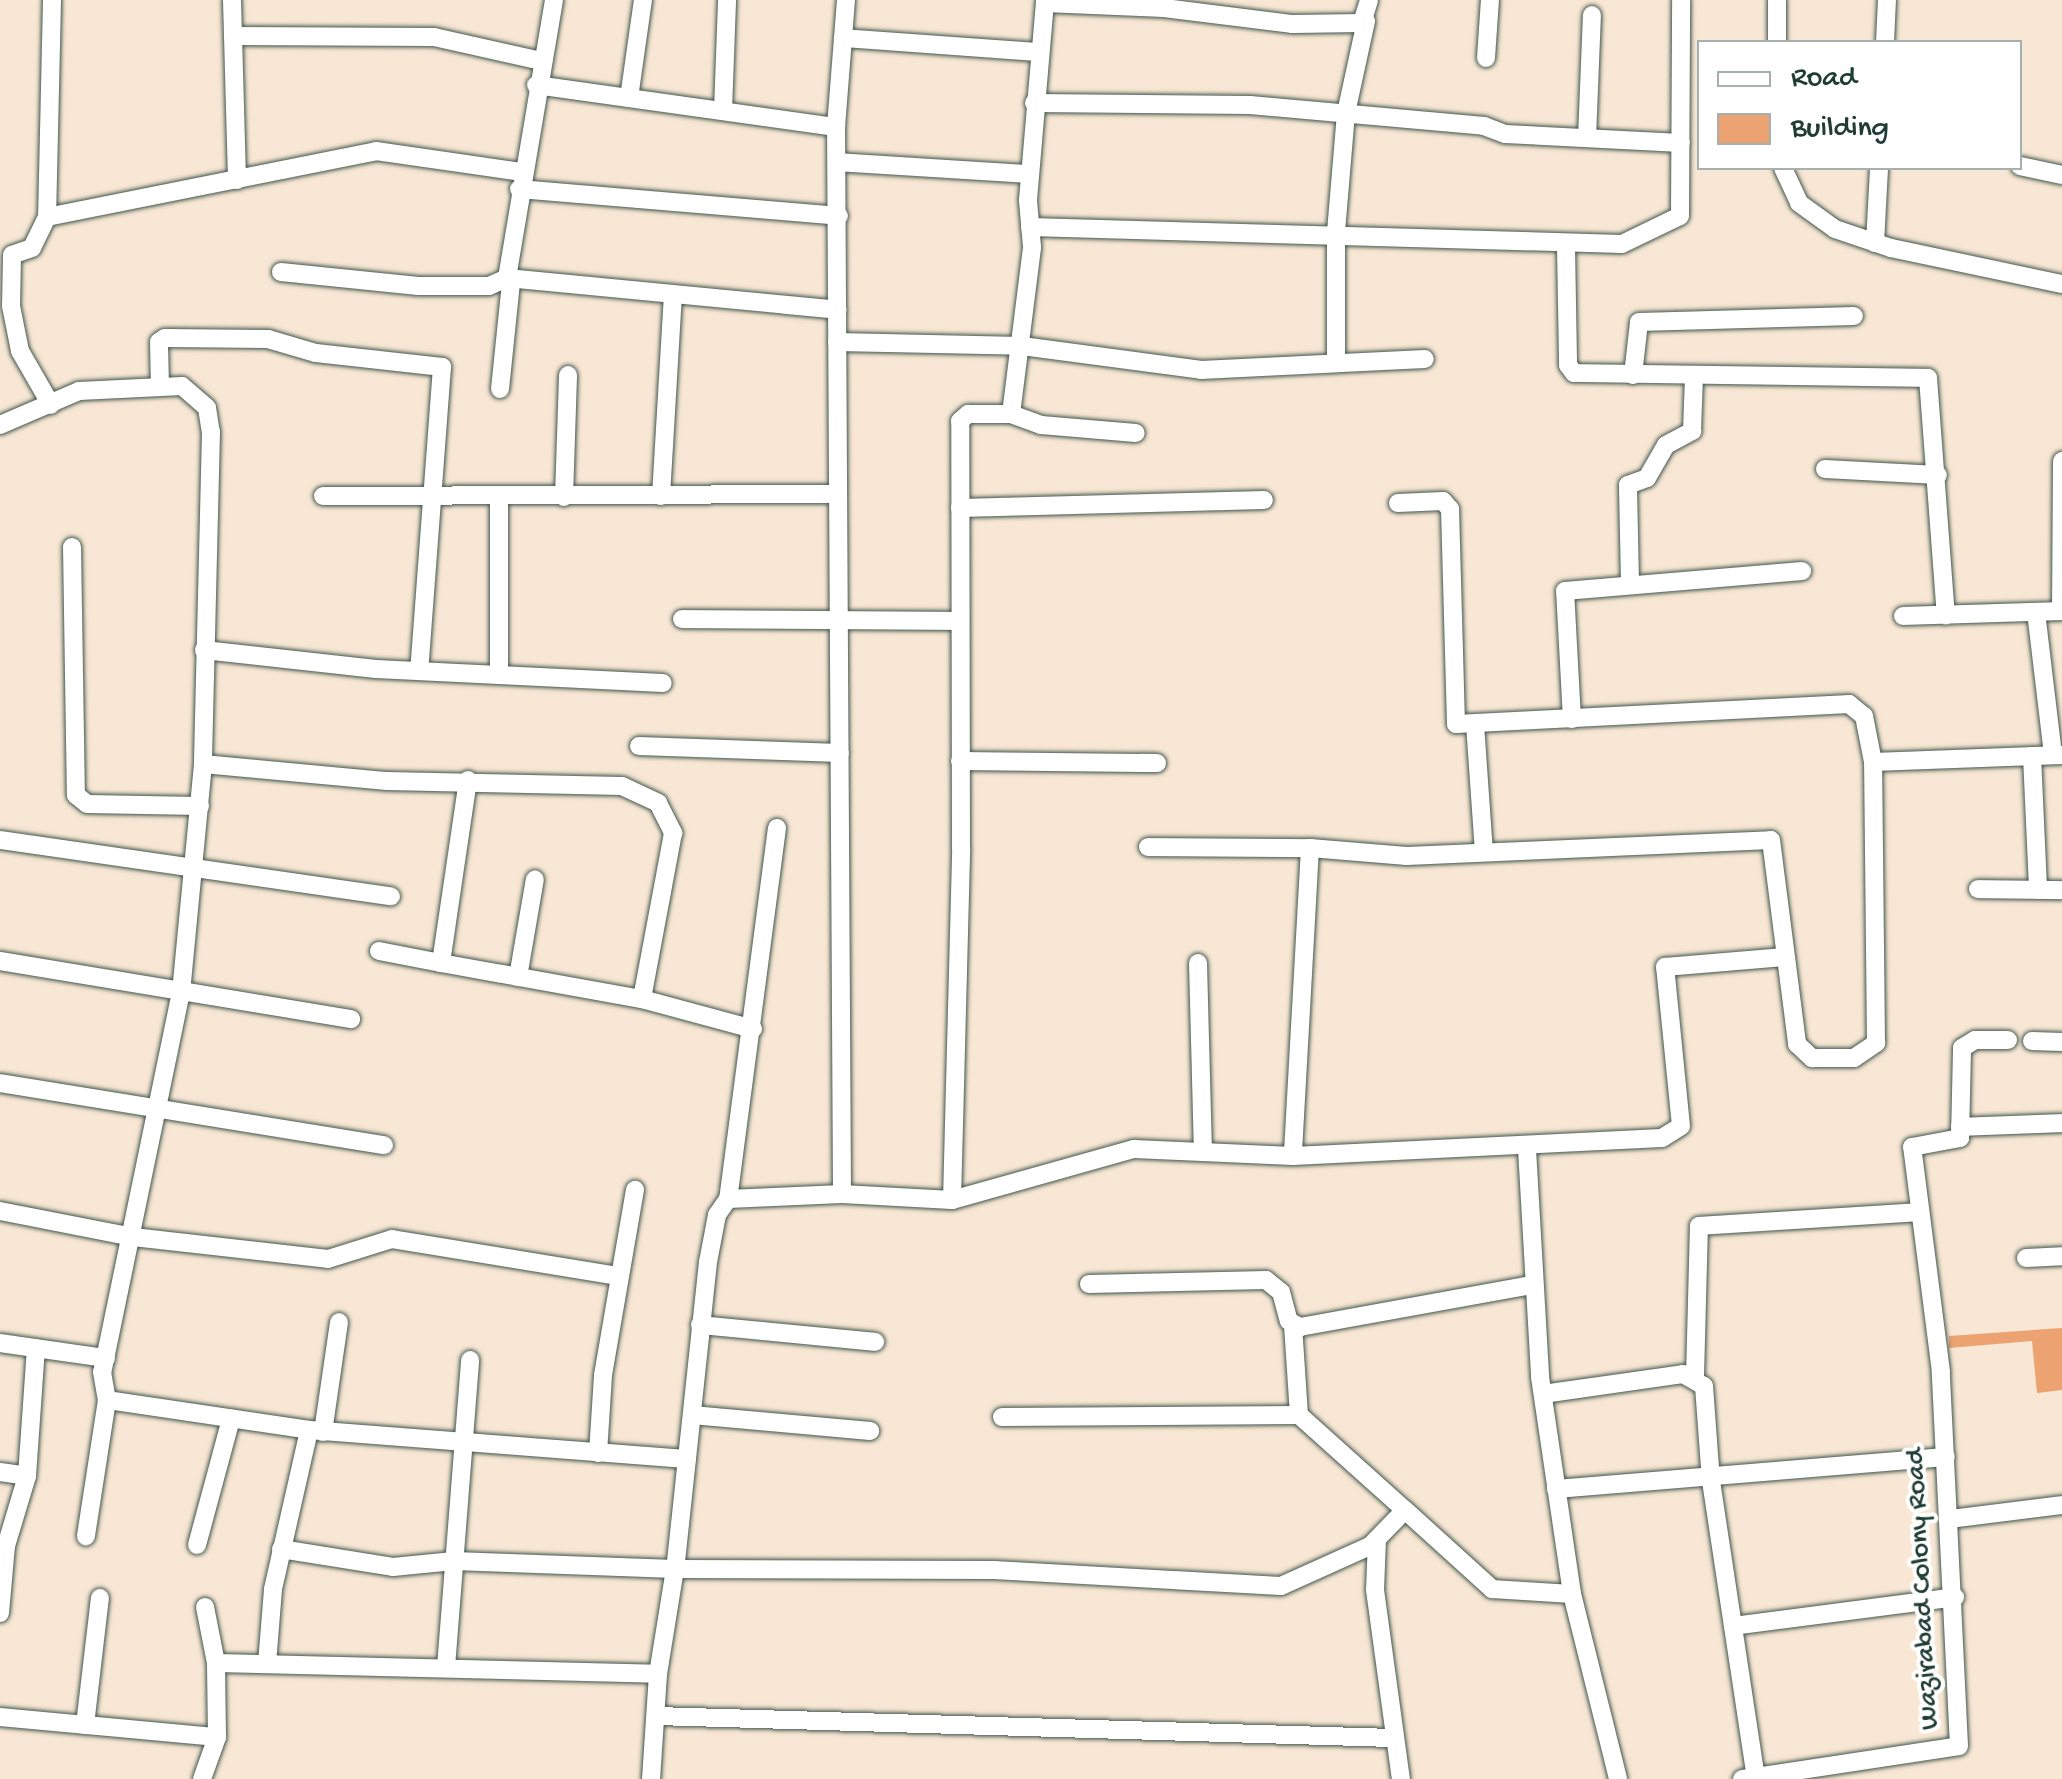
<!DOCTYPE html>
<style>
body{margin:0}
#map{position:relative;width:2062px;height:1779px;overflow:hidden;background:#f8e7d4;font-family:"Gochi Hand",sans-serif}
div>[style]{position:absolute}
.building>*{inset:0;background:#eca271}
.roads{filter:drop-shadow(0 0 2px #40564c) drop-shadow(0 0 2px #40564c)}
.minor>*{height:18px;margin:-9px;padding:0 9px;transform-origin:9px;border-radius:9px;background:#fff}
span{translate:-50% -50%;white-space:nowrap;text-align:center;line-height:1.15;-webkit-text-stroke:8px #fff;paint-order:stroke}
.street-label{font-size:28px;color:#1f3d34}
.legend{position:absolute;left:1697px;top:40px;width:325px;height:130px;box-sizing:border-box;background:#fff;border:2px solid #a5b1ae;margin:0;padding:12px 18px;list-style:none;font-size:30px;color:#1f3d34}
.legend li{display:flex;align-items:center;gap:20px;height:50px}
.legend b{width:50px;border:2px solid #a5b1ae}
</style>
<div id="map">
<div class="building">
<i style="clip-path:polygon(2062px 1328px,2062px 1390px,2037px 1393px,2032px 1341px,1949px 1348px,1949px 1336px)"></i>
</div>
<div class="roads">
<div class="minor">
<i style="left:52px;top:0;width:217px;rotate:91.3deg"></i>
<i style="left:47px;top:217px;width:336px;rotate:-11.3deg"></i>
<i style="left:376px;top:151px;width:148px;rotate:8.2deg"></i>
<i style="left:232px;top:0;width:180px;rotate:88.4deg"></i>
<i style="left:554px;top:0;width:282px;rotate:99.6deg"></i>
<i style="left:507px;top:278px;width:332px;rotate:5.5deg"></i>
<i style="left:1777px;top:0;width:42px;rotate:90deg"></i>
<i style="left:1045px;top:3px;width:119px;rotate:2.4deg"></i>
<i style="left:1164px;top:8px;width:130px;rotate:7.1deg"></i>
<i style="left:1293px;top:24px;width:69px;rotate:-0.8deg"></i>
<i style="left:1362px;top:23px;width:24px;rotate:-73deg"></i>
<i style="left:233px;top:36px;width:201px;rotate:0.3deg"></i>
<i style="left:434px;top:37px;width:110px;rotate:12.6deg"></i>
<i style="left:843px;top:38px;width:196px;rotate:4.1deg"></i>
<i style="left:1885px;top:42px;width:42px;rotate:-87.3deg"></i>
<i style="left:1486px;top:58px;width:58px;rotate:-86.1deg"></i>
<i style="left:536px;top:85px;width:303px;rotate:8deg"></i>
<i style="left:629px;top:98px;width:99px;rotate:-81.9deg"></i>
<i style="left:1034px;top:103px;width:216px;rotate:0.5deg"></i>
<i style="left:1250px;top:105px;width:235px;rotate:5.1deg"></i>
<i style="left:1484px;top:126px;width:22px;rotate:21deg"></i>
<i style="left:1505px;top:134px;width:176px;rotate:2.9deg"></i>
<i style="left:723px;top:111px;width:111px;rotate:-87.9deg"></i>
<i style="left:1587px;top:138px;width:123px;rotate:-87.7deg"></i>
<i style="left:837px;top:162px;width:192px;rotate:3.6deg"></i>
<i style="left:2020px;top:166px;width:43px;rotate:12.1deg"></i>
<i style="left:1783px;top:168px;width:38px;rotate:65deg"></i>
<i style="left:1799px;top:203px;width:44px;rotate:35.8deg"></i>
<i style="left:1835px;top:229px;width:59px;rotate:18.7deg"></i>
<i style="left:1891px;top:248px;width:175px;rotate:11.9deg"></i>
<i style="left:519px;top:189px;width:321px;rotate:4.8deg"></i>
<i style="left:47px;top:217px;width:34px;rotate:116deg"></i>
<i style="left:32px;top:248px;width:21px;rotate:161deg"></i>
<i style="left:12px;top:255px;width:51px;rotate:91.1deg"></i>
<i style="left:11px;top:306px;width:46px;rotate:78.7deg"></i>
<i style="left:20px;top:351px;width:62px;rotate:60.1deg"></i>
<i style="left:1030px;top:227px;width:592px;rotate:1.64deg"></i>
<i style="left:1622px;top:244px;width:64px;rotate:-25.8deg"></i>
<i style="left:1680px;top:216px;width:216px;rotate:-89.7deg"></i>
<i style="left:1875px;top:243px;width:75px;rotate:-86.9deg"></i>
<i style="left:1566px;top:246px;width:119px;rotate:89deg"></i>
<i style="left:1568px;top:365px;width:10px;rotate:53deg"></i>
<i style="left:1574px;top:373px;width:354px;rotate:0.8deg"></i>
<i style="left:1928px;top:378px;width:238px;rotate:85.7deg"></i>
<i style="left:281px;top:272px;width:138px;rotate:5.8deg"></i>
<i style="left:418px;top:286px;width:71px"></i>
<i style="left:489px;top:286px;width:20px;rotate:-24deg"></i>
<i style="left:837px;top:342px;width:185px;rotate:1.2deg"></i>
<i style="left:1022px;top:346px;width:181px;rotate:7.6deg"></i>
<i style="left:1201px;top:370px;width:224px;rotate:-2.8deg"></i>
<i style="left:1336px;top:361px;width:129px;rotate:-90deg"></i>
<i style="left:1336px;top:232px;width:119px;rotate:-85.2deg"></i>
<i style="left:1346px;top:113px;width:94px;rotate:-77.7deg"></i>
<i style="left:1633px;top:375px;width:53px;rotate:-83.5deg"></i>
<i style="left:1639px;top:322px;width:215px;rotate:-1.6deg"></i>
<i style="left:160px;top:387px;width:45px;rotate:-91.3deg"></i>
<i style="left:159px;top:342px;width:7px;rotate:-34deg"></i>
<i style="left:165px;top:338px;width:103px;rotate:0.6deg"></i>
<i style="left:268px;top:339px;width:50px;rotate:16.3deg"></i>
<i style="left:316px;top:353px;width:127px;rotate:6.3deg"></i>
<i style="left:442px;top:367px;width:304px;rotate:94.3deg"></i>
<i style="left:500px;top:389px;width:108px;rotate:-84.1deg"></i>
<i style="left:1011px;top:414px;width:32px;rotate:20deg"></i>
<i style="left:1041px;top:425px;width:95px;rotate:4.8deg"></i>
<i style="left:0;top:425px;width:86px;rotate:-23.3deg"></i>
<i style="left:79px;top:391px;width:103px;rotate:-2.8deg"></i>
<i style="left:182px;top:386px;width:33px;rotate:41deg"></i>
<i style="left:207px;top:408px;width:24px;rotate:81deg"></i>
<i style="left:211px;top:432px;width:332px;rotate:91.4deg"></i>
<i style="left:203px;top:764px;width:229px;rotate:95.5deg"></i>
<i style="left:181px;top:992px;width:388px;rotate:101.7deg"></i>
<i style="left:102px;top:1372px;width:28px;rotate:80deg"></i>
<i style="left:107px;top:1400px;width:138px;rotate:98.8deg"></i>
<i style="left:1825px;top:469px;width:113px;rotate:3deg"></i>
<i style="left:323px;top:496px;width:515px;rotate:-0.22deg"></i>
<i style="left:661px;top:496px;width:200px;rotate:-86.6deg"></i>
<i style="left:564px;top:497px;width:122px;rotate:-88.1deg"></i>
<i style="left:499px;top:498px;width:174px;rotate:90deg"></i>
<i style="left:1398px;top:503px;width:45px;rotate:-2.5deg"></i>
<i style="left:1443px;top:501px;width:11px;rotate:49deg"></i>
<i style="left:1450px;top:509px;width:215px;rotate:88.4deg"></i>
<i style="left:1456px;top:724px;width:394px;rotate:-2.9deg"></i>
<i style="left:1849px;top:704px;width:19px;rotate:39deg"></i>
<i style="left:1864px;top:716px;width:47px;rotate:78.9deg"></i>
<i style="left:1873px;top:762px;width:189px;rotate:-2.1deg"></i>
<i style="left:960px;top:508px;width:304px;rotate:-1.5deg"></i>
<i style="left:72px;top:547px;width:248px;rotate:89.1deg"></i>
<i style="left:76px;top:795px;width:14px;rotate:39deg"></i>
<i style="left:87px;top:804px;width:113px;rotate:1deg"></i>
<i style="left:1630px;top:583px;width:98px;rotate:-91.2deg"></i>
<i style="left:1628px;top:485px;width:20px;rotate:-20deg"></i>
<i style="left:1647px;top:478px;width:38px;rotate:-60deg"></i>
<i style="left:1666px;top:445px;width:30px;rotate:-28deg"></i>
<i style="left:1692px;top:431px;width:54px;rotate:-87.9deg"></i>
<i style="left:2036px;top:612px;width:144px;rotate:83.2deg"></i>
<i style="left:1903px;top:616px;width:158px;rotate:-1.8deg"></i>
<i style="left:2061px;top:611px;width:150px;rotate:-89.6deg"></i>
<i style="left:682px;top:619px;width:278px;rotate:0.4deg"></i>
<i style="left:204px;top:650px;width:173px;rotate:6.3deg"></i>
<i style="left:376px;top:669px;width:287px;rotate:2.8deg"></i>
<i style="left:1572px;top:719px;width:128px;rotate:-93.1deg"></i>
<i style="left:1565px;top:591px;width:238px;rotate:-4.8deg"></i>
<i style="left:1475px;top:724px;width:128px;rotate:86deg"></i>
<i style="left:639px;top:746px;width:201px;rotate:2deg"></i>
<i style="left:2032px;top:756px;width:134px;rotate:87.4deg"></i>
<i style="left:960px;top:761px;width:197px;rotate:0.6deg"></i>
<i style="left:203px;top:764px;width:185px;rotate:5.3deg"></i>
<i style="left:387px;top:781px;width:235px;rotate:1.2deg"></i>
<i style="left:622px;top:786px;width:40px;rotate:25deg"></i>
<i style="left:658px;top:803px;width:34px;rotate:63deg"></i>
<i style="left:673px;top:833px;width:169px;rotate:100.6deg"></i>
<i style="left:468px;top:780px;width:185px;rotate:98.4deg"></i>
<i style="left:441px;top:963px;width:204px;rotate:10.2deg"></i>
<i style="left:642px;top:999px;width:115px;rotate:15.1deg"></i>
<i style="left:777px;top:828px;width:374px;rotate:97.5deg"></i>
<i style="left:728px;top:1199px;width:19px;rotate:125deg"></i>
<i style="left:717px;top:1215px;width:48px;rotate:100.8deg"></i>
<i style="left:708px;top:1262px;width:309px;rotate:96.1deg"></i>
<i style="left:675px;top:1569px;width:319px;rotate:0.2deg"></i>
<i style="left:994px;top:1570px;width:287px;rotate:3.2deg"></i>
<i style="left:1281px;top:1586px;width:98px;rotate:-24.2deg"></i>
<i style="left:1370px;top:1546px;width:50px;rotate:-45.8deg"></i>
<i style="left:1405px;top:1510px;width:118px;rotate:42.2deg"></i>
<i style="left:1492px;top:1589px;width:80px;rotate:3.6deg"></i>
<i style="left:1572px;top:1594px;width:191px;rotate:76deg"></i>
<i style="left:0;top:840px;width:395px;rotate:8.2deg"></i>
<i style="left:1148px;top:847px;width:162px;rotate:0.4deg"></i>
<i style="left:1310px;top:848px;width:308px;rotate:93.2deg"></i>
<i style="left:1310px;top:848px;width:97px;rotate:4.7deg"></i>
<i style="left:1407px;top:856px;width:364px;rotate:-2.5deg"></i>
<i style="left:1771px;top:840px;width:206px;rotate:82.7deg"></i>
<i style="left:1797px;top:1044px;width:21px;rotate:43deg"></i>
<i style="left:1812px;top:1058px;width:42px"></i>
<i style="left:1854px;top:1058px;width:27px;rotate:-34deg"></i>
<i style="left:1876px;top:1043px;width:281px;rotate:-90.6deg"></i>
<i style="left:1978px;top:889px;width:84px;rotate:0.7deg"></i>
<i style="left:379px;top:951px;width:63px;rotate:11deg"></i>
<i style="left:0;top:961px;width:356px;rotate:9.4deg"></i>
<i style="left:1198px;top:963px;width:189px;rotate:88.5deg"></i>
<i style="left:518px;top:977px;width:99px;rotate:-80.2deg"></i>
<i style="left:2032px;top:1041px;width:30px;rotate:2deg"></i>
<i style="left:0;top:1083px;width:389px;rotate:9.2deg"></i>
<i style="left:1960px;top:1127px;width:102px;rotate:-2.2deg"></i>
<i style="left:1527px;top:1149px;width:228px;rotate:86.7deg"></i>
<i style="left:1540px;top:1377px;width:219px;rotate:81.6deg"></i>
<i style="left:842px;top:1194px;width:1067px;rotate:-90.32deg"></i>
<i style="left:836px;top:127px;width:127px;rotate:-85.5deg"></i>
<i style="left:728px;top:1199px;width:114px;rotate:-2.5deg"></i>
<i style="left:842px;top:1194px;width:110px;rotate:3.1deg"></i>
<i style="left:952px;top:1200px;width:189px;rotate:-15.7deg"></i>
<i style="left:1134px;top:1149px;width:159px;rotate:2.5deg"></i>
<i style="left:1293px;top:1156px;width:369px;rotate:-2.8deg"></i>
<i style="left:1662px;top:1138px;width:22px;rotate:-32deg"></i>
<i style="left:1681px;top:1126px;width:160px;rotate:-95.7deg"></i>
<i style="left:1665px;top:967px;width:120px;rotate:-4.8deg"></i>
<i style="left:952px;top:1200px;width:352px;rotate:-88.5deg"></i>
<i style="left:961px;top:848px;width:427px;rotate:-90.1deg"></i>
<i style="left:960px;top:421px;width:11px;rotate:-41deg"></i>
<i style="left:968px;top:414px;width:43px"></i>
<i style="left:1011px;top:414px;width:168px;rotate:-82.8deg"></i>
<i style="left:1032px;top:247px;width:47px;rotate:-94.9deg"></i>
<i style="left:1028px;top:200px;width:201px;rotate:-85.1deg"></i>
<i style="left:0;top:1211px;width:136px;rotate:11.1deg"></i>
<i style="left:133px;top:1237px;width:196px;rotate:6.4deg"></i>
<i style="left:328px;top:1259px;width:67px;rotate:-17.4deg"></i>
<i style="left:392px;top:1239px;width:230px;rotate:9.3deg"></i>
<i style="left:2026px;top:1258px;width:36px;rotate:-3deg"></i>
<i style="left:1089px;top:1284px;width:177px;rotate:-1.3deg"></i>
<i style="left:1266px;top:1280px;width:19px;rotate:39deg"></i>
<i style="left:1281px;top:1292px;width:30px;rotate:75deg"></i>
<i style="left:1289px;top:1321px;width:13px;rotate:29deg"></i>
<i style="left:1300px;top:1327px;width:236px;rotate:-10.3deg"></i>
<i style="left:700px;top:1325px;width:176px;rotate:5.5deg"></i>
<i style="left:1293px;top:1325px;width:90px;rotate:86.2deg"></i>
<i style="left:0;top:1343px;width:107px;rotate:8.1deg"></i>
<i style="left:1695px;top:1377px;width:151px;rotate:-88.5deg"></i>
<i style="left:1699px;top:1226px;width:221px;rotate:-3.6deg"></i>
<i style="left:1543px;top:1394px;width:141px;rotate:-8.1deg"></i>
<i style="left:1683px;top:1374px;width:24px;rotate:30deg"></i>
<i style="left:1704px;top:1386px;width:95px;rotate:85.8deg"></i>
<i style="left:1711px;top:1481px;width:299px;rotate:81.4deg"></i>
<i style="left:107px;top:1400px;width:204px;rotate:8.4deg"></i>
<i style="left:309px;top:1430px;width:379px;rotate:4.4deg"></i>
<i style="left:692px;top:1415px;width:179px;rotate:5.1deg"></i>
<i style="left:1002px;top:1417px;width:297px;rotate:-0.4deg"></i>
<i style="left:1299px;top:1415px;width:142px;rotate:41.9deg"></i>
<i style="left:323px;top:1432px;width:111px;rotate:-81.7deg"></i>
<i style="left:598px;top:1453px;width:78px;rotate:-86.3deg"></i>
<i style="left:603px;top:1375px;width:188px;rotate:-80.2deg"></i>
<i style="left:0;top:1472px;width:27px;rotate:8deg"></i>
<i style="left:1556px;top:1489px;width:391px;rotate:-4.7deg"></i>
<i style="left:1950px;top:1519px;width:113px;rotate:-7.1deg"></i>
<i style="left:1377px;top:1539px;width:51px;rotate:92.2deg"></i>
<i style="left:1375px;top:1590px;width:191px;rotate:82.2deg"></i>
<i style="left:197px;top:1545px;width:131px;rotate:-74.9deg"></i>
<i style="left:281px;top:1549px;width:113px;rotate:9.1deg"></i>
<i style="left:393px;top:1567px;width:61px;rotate:-5.6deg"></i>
<i style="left:454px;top:1561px;width:221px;rotate:2.1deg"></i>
<i style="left:675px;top:1569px;width:106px;rotate:99.2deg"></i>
<i style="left:0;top:1613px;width:67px;rotate:-84.9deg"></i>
<i style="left:6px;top:1546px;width:73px;rotate:-73.3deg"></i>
<i style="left:27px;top:1476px;width:128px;rotate:-86deg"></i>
<i style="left:1733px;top:1626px;width:224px;rotate:-7.4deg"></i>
<i style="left:216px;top:1663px;width:442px;rotate:1.4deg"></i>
<i style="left:658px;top:1674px;width:105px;rotate:93.8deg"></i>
<i style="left:267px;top:1664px;width:75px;rotate:-85.4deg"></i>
<i style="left:273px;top:1589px;width:163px;rotate:-77.2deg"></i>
<i style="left:446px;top:1667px;width:308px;rotate:-85.5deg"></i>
<i style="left:656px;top:1716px;width:739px;rotate:1.71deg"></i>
<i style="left:0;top:1717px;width:218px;rotate:5.3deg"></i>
<i style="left:85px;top:1725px;width:128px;rotate:-83.3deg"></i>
<i style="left:202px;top:1779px;width:45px;rotate:-70.3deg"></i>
<i style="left:217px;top:1737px;width:74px;rotate:-90.8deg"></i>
<i style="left:216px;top:1663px;width:57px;rotate:-101.1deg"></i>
<i style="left:1742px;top:1779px;width:219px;rotate:-8.6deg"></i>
<i style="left:1959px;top:1746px;width:374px;rotate:-92.8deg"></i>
<i style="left:1941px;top:1372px;width:227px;rotate:-97.3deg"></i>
<i style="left:1912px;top:1147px;width:49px;rotate:-10.6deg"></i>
<i style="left:1960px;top:1138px;width:90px;rotate:-88.7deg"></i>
<i style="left:1962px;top:1048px;width:15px;rotate:-32deg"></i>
<i style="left:1975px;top:1040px;width:33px"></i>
</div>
</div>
<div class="street-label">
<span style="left:1924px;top:1589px;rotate:-93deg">Wazirabad Colony Road</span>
</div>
<ul class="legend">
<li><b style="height:12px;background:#fff"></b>Road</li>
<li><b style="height:28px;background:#eca271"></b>Building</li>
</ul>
</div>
